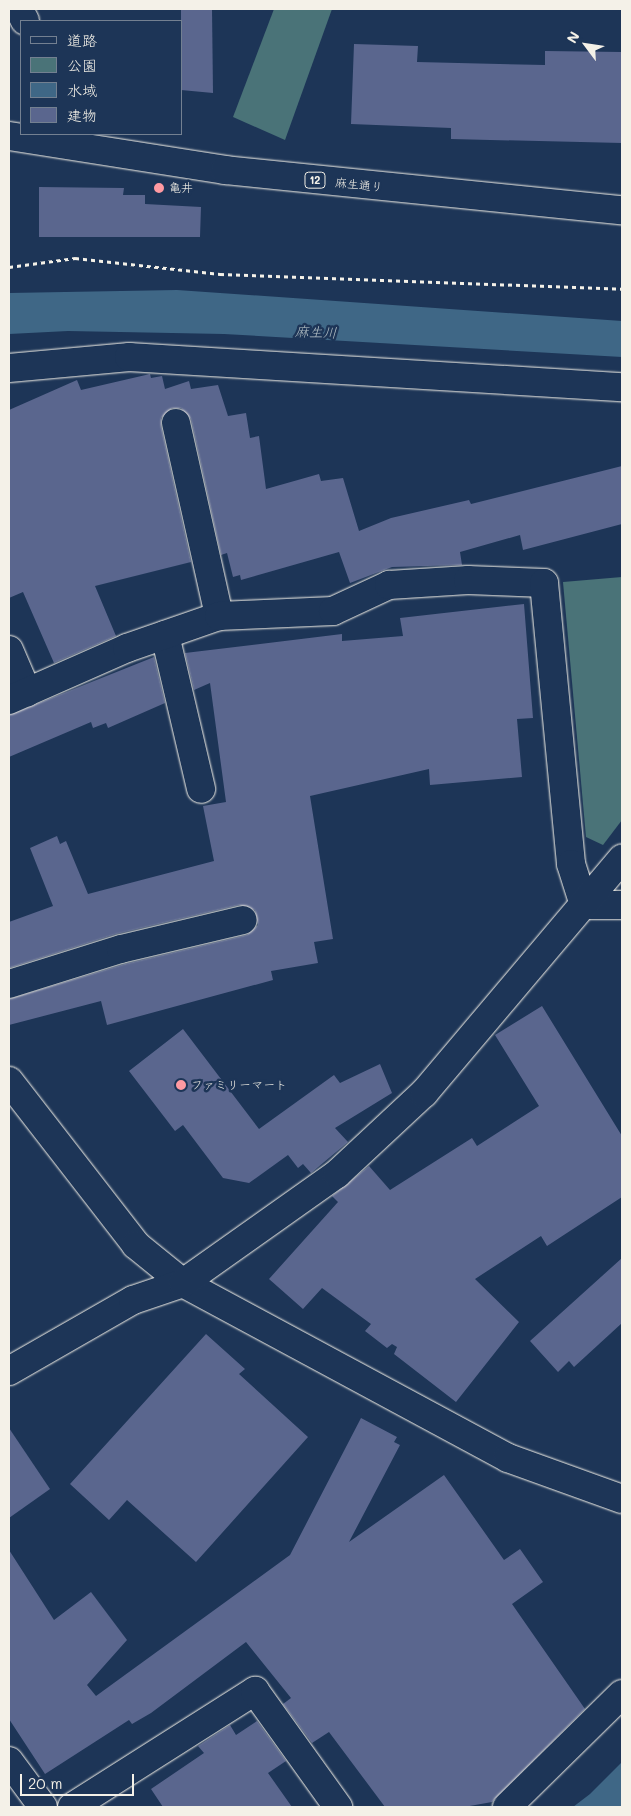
<!DOCTYPE html>
<meta charset="utf-8">
<style>
body{margin:0}
#map{position:relative;width:631px;height:1816px;overflow:hidden;background:#1d3557;font-family:Mali,"Klee One",sans-serif}
div>[style]{position:absolute}
.green>*{inset:0;background:#4a7378}
.water>*{inset:0;background:#3f6786}
.building>*{inset:0;background:#5a668e}
.path>*{height:3px;margin-top:-1.5px;transform-origin:0;background:repeating-linear-gradient(90deg,#f4f1e8 0 4px,transparent 0 8px)}
.roads{filter:drop-shadow(0 0 1px #f4f1e8) drop-shadow(0 0 1px #f4f1e8)}
.minor>*{height:28px;margin:-14px;padding:0 14px;transform-origin:14px;border-radius:14px;background:#1d3557}
.major>*{height:28px;margin:-14px;padding:0 14px;transform-origin:14px;border-radius:14px;background:#1d3557}
.dots>*{width:14px;height:14px;translate:-50% -50%;box-sizing:border-box;border:2px solid #1d3557;border-radius:50%}
span{translate:-50% -50%;white-space:nowrap;text-align:center;line-height:1.15;-webkit-text-stroke:5px #1d3557;paint-order:stroke}
.shield-label span{padding:1px 4px;background:#1d3557;border:1px solid;border-radius:4px;-webkit-text-stroke-width:0}
.shield-label{font-size:11px;color:#f4f1e8;font-weight:700}
.street-label{font-size:12px;color:#f4f1e8}
.poi-label{font-size:12px;color:#f4f1e8}
.left{translate:0 -50%;text-align:left}
.water-label{font-size:14px;color:#b5c1c6;font-style:italic}
.frame{position:absolute;inset:0;border:10px solid #f4f1e8;pointer-events:none}
.legend{position:absolute;left:20px;top:20px;width:162px;height:115px;box-sizing:border-box;background:#1d3557;border:1px solid #738091;margin:0;padding:6px 9px;list-style:none;font-size:15px;color:#f4f1e8}
.legend li{display:flex;align-items:center;gap:10px;height:25px}
.legend b{width:25px;border:1px solid #738091}
.north{position:absolute;left:561px;top:20px;width:50px;height:50px;-webkit-text-stroke:4px #1d3557;paint-order:stroke;rotate:301deg;font-size:14px;font-weight:700;line-height:20px;text-align:center;color:#f4f1e8}
.north::after{content:'';display:block;margin:auto;width:18px;height:22px;background:#f4f1e8;clip-path:polygon(50% 0,100% 100%,50% 72%,0 100%)}
.scale{position:absolute;left:20px;top:1774px;width:114px;height:22px;box-sizing:border-box;border:2px solid #f4f1e8;border-top:0;padding-left:6px;font-size:15px;line-height:18px;white-space:nowrap;color:#f4f1e8;-webkit-text-stroke:4px #1d3557;paint-order:stroke}
</style>
<div id="map">
<div class="green">
<i style="clip-path:polygon(274px 9px,332px 9px,285px 140px,233px 117px)"></i>
<i style="clip-path:polygon(622px 577px,622px 820px,603px 845px,586px 837px,563px 582px)"></i>
</div>
<div class="water">
<i style="clip-path:polygon(177px 290px,622px 321px,622px 357px,224px 334px,68px 331px,9px 334px,9px 293px)"></i>
<i style="clip-path:polygon(622px 1762px,622px 1807px,573px 1807px,590px 1794px)"></i>
</div>
<div class="building">
<i style="clip-path:polygon(181px 9px,212px 9px,213px 93px,181px 90px)"></i>
<i style="clip-path:polygon(354px 44px,418px 46px,417px 62px,545px 65px,545px 51px,622px 52px,622px 143px,451px 139px,451px 128px,351px 124px)"></i>
<i style="clip-path:polygon(39px 187px,124px 188px,123px 195px,145px 195px,145px 204px,201px 207px,200px 237px,39px 237px)"></i>
<i style="clip-path:polygon(150px 374px,151px 378px,162px 376px,165px 389px,189px 381px,191px 389px,218px 385px,228px 416px,246px 413px,250px 438px,259px 436px,266px 489px,319px 474px,321px 481px,343px 478px,359px 531px,391px 518px,469px 500px,471px 504px,622px 466px,622px 524px,523px 550px,520px 535px,460px 552px,462px 565px,392px 567px,350px 583px,339px 552px,241px 580px,240px 575px,233px 577px,227px 553px,221px 555px,191px 419px,181px 408px,172px 408px,161px 418px,161px 426px,191px 562px,95px 586px,116px 636px,54px 663px,23px 592px,9px 598px,9px 410px,77px 380px,81px 390px)"></i>
<i style="clip-path:polygon(524px 604px,533px 718px,517px 719px,522px 777px,430px 785px,429px 769px,310px 796px,333px 939px,314px 942px,318px 963px,271px 971px,273px 980px,107px 1025px,101px 1001px,9px 1025px,9px 999px,125px 964px,247px 935px,258px 925px,255px 910px,239px 905px,116px 934px,9px 968px,9px 922px,53px 906px,30px 848px,57px 836px,60px 844px,66px 841px,88px 894px,214px 861px,203px 806px,226px 802px,210px 683px,194px 690px,185px 653px,342px 634px,342px 641px,403px 636px,400px 618px)"></i>
<i style="clip-path:polygon(154px 657px,165px 703px,108px 728px,106px 723px,93px 728px,91px 722px,9px 757px,9px 715px)"></i>
<i style="clip-path:polygon(542px 1006px,622px 1136px,622px 1197px,547px 1246px,541px 1236px,475px 1279px,519px 1322px,456px 1402px,394px 1354px,397px 1347px,392px 1344px,387px 1348px,365px 1331px,371px 1324px,322px 1288px,303px 1309px,269px 1279px,338px 1202px,332px 1196px,369px 1166px,390px 1190px,472px 1138px,477px 1146px,539px 1106px,495px 1035px)"></i>
<i style="clip-path:polygon(183px 1029px,259px 1129px,334px 1075px,340px 1083px,380px 1064px,392px 1093px,335px 1128px,348px 1142px,311px 1173px,303px 1164px,298px 1168px,288px 1155px,249px 1183px,223px 1178px,183px 1125px,175px 1131px,129px 1071px)"></i>
<i style="clip-path:polygon(622px 1258px,622px 1323px,574px 1367px,569px 1361px,558px 1372px,530px 1341px)"></i>
<i style="clip-path:polygon(206px 1334px,245px 1369px,239px 1374px,308px 1437px,196px 1562px,127px 1500px,109px 1520px,70px 1484px)"></i>
<i style="clip-path:polygon(361px 1418px,397px 1437px,394px 1442px,400px 1445px,349px 1542px,444px 1475px,504px 1560px,520px 1549px,543px 1582px,512px 1604px,585px 1709px,492px 1802px,464px 1807px,385px 1807px,329px 1732px,312px 1743px,283px 1704px,291px 1698px,246px 1642px,151px 1713px,132px 1724px,129px 1720px,45px 1774px,9px 1719px,9px 1550px,54px 1620px,91px 1592px,127px 1640px,87px 1685px,96px 1696px,290px 1555px)"></i>
<i style="clip-path:polygon(9px 1428px,50px 1489px,9px 1518px)"></i>
<i style="clip-path:polygon(257px 1721px,286px 1761px,268px 1773px,292px 1807px,163px 1807px,151px 1789px,204px 1753px,198px 1746px,230px 1725px,236px 1735px)"></i>
</div>
<div class="path">
<i style="left:9px;top:267px;width:67px;rotate:-7.8deg"></i>
<i style="left:75px;top:258px;width:146px;rotate:6.3deg"></i>
<i style="left:220px;top:274px;width:402px;rotate:2.1deg"></i>
</div>
<div class="roads">
<div class="minor">
<i style="left:19px;top:9px;width:13px;rotate:63deg"></i>
<i style="left:9px;top:368px;width:121px;rotate:-5.2deg"></i>
<i style="left:129px;top:357px;width:494px;rotate:3.5deg"></i>
<i style="left:176px;top:423px;width:198px;rotate:77.4deg"></i>
<i style="left:165px;top:635px;width:158px;rotate:76.8deg"></i>
<i style="left:9px;top:650px;width:46px;rotate:66.8deg"></i>
<i style="left:9px;top:700px;width:129px;rotate:-23.8deg"></i>
<i style="left:127px;top:648px;width:97px;rotate:-19.2deg"></i>
<i style="left:219px;top:616px;width:114px;rotate:-2.5deg"></i>
<i style="left:333px;top:611px;width:62px;rotate:-24.9deg"></i>
<i style="left:389px;top:585px;width:79px;rotate:-3.6deg"></i>
<i style="left:468px;top:580px;width:76px;rotate:2.3deg"></i>
<i style="left:544px;top:583px;width:282px;rotate:84.5deg"></i>
<i style="left:571px;top:864px;width:43px;rotate:72.4deg"></i>
<i style="left:584px;top:905px;width:38px"></i>
<i style="left:9px;top:984px;width:117px;rotate:-17.4deg"></i>
<i style="left:121px;top:949px;width:125px;rotate:-13.4deg"></i>
<i style="left:9px;top:1081px;width:207px;rotate:52.2deg"></i>
<i style="left:136px;top:1245px;width:60px;rotate:39deg"></i>
<i style="left:183px;top:1283px;width:369px;rotate:28.3deg"></i>
<i style="left:508px;top:1458px;width:121px;rotate:19.8deg"></i>
<i style="left:9px;top:1371px;width:143px;rotate:-29.8deg"></i>
<i style="left:133px;top:1300px;width:53px;rotate:-18.8deg"></i>
<i style="left:183px;top:1283px;width:189px;rotate:-35.3deg"></i>
<i style="left:337px;top:1174px;width:119px;rotate:-43deg"></i>
<i style="left:424px;top:1093px;width:307px;rotate:-49.8deg"></i>
<i style="left:9px;top:1761px;width:57px;rotate:53.5deg"></i>
<i style="left:72px;top:1807px;width:217px;rotate:-32.4deg"></i>
<i style="left:255px;top:1691px;width:143px;rotate:54.4deg"></i>
<i style="left:507px;top:1807px;width:161px;rotate:-44.5deg"></i>
</div>
<div class="major">
<i style="left:9px;top:136px;width:219px;rotate:8.9deg"></i>
<i style="left:225px;top:170px;width:399px;rotate:5.8deg"></i>
</div>
</div>
<div class="dots">
<i style="left:159px;top:188px;background:#ff9aa2"></i>
<i style="left:181px;top:1085px;background:#ff9aa2"></i>
</div>
<div class="shield-label">
<span style="left:315px;top:180px">12</span>
</div>
<div class="street-label">
<span style="left:359px;top:185px;rotate:6deg">麻生通り</span>
</div>
<div class="poi-label">
<span class="left" style="left:169px;top:188px">亀井</span>
<span class="left" style="left:191px;top:1085px">ファミリーマート</span>
</div>
<div class="water-label">
<span style="left:316px;top:332px;rotate:2deg">麻生川</span>
</div>
<div class="frame"></div>
<ul class="legend">
<li><b style="height:6px;background:#1d3557"></b>道路</li>
<li><b style="height:14px;background:#4a7378"></b>公園</li>
<li><b style="height:14px;background:#3f6786"></b>水域</li>
<li><b style="height:14px;background:#5a668e"></b>建物</li>
</ul>
<div class="north">N</div>
<div class="scale">20 m</div>
</div>
